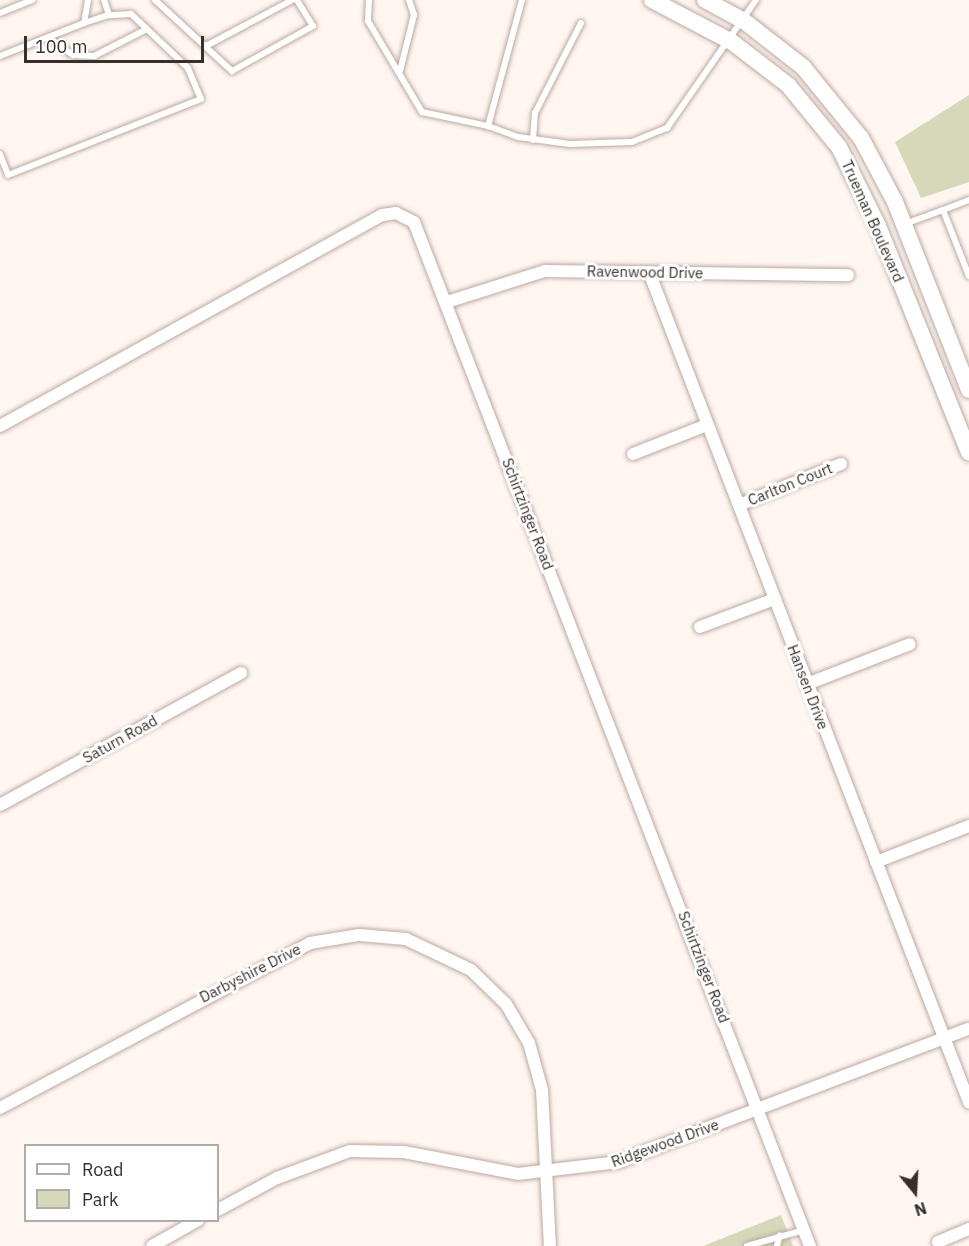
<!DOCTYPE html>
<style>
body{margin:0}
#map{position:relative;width:969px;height:1246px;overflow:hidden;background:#fff6f2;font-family:"IBM Plex Sans",sans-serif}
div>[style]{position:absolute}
.green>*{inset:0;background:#d6d8b9}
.roads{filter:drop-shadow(0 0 2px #bda99f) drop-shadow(0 0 2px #bda99f)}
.service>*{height:6px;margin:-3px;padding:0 3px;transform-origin:3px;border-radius:3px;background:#fff}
.minor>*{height:12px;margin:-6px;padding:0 6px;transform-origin:6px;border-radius:6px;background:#fff}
.secondary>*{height:16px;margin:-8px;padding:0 8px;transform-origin:8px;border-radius:8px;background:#fff}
span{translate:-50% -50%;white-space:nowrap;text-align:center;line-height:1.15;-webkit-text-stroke:6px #fff;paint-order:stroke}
.street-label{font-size:15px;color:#372f2b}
.legend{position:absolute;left:24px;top:1144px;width:195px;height:78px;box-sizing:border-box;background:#fff;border:2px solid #afacaa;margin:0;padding:8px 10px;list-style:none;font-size:18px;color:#372f2b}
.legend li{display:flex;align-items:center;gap:12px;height:30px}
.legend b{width:30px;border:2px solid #afacaa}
.north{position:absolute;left:885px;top:1162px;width:60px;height:60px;-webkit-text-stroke:4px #fff;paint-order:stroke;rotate:162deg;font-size:16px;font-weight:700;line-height:24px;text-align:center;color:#372f2b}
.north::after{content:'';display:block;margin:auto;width:21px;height:27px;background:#372f2b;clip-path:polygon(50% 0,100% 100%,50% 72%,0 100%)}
.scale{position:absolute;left:24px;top:36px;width:180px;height:27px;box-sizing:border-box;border:3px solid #372f2b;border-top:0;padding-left:8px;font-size:18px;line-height:21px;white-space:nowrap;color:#372f2b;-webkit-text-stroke:4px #fff;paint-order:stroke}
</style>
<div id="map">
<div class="green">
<i style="clip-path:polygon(969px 95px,969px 182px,921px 198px,895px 142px)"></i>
<i style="clip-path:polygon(781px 1215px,793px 1246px,703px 1246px)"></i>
</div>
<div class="roads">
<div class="service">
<i style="left:155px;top:0;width:105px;rotate:42.7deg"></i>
<i style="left:232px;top:71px;width:93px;rotate:-29.1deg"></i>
<i style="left:313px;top:26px;width:31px;rotate:-122deg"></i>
<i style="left:369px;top:0;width:21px;rotate:93deg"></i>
<i style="left:368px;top:21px;width:106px;rotate:59.3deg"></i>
<i style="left:422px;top:112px;width:67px;rotate:12deg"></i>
<i style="left:522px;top:0;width:131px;rotate:105.1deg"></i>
<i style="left:488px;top:126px;width:32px;rotate:20deg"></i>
<i style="left:518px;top:137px;width:52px;rotate:7.7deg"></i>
<i style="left:570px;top:144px;width:62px;rotate:-1.8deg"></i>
<i style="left:632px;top:142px;width:38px;rotate:-22deg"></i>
<i style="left:667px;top:128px;width:156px;rotate:-55.2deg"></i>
<i style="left:0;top:13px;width:35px;rotate:-22deg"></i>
<i style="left:84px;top:23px;width:26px;rotate:-18deg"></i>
<i style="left:48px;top:37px;width:31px;rotate:36deg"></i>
<i style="left:73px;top:55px;width:21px;rotate:3deg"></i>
<i style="left:94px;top:56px;width:59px;rotate:-27deg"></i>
<i style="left:206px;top:46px;width:98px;rotate:-28.1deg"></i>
<i style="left:0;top:56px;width:90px;rotate:-21.4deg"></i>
<i style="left:84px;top:23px;width:23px;rotate:-80deg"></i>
<i style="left:400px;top:71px;width:58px;rotate:-76deg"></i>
<i style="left:414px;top:15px;width:16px;rotate:-108deg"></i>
<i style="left:533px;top:140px;width:27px;rotate:-86deg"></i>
<i style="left:535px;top:113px;width:101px;rotate:-62.9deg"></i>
<i style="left:0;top:154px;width:22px;rotate:69deg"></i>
<i style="left:8px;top:175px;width:207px;rotate:-21.5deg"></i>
<i style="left:201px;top:99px;width:34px;rotate:-113deg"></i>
<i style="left:188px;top:68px;width:79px;rotate:-136.5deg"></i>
<i style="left:131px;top:14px;width:22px;rotate:177deg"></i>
<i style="left:109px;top:15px;width:16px;rotate:-108deg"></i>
<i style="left:943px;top:210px;width:28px;rotate:-21deg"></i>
<i style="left:905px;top:224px;width:40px;rotate:-20.2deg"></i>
<i style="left:943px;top:210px;width:71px;rotate:68.5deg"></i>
<i style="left:747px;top:1246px;width:59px;rotate:-15.7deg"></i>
<i style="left:777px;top:1246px;width:11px;rotate:-75deg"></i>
</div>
<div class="minor">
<i style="left:649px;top:272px;width:890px;rotate:68.92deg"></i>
<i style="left:447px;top:302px;width:103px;rotate:-17.6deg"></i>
<i style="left:545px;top:271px;width:303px;rotate:0.8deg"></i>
<i style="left:0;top:426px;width:437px;rotate:-28.9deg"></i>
<i style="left:383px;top:215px;width:13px;rotate:-9deg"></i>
<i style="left:396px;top:213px;width:20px;rotate:27deg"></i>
<i style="left:414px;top:222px;width:1098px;rotate:68.86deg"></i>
<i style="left:633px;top:454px;width:79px;rotate:-21.4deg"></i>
<i style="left:739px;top:505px;width:110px;rotate:-21.9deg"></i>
<i style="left:700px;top:627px;width:80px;rotate:-20.5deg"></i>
<i style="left:807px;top:684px;width:110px;rotate:-21.2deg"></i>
<i style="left:0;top:805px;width:275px;rotate:-28.7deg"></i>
<i style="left:876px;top:862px;width:100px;rotate:-21.2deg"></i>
<i style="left:0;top:1108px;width:351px;rotate:-28deg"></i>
<i style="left:310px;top:943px;width:50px;rotate:-9.3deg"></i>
<i style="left:359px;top:935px;width:47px;rotate:4.9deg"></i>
<i style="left:406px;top:939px;width:72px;rotate:25.5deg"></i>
<i style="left:471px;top:970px;width:49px;rotate:44.2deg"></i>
<i style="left:506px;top:1004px;width:45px;rotate:59.5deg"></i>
<i style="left:529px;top:1043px;width:49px;rotate:74.5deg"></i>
<i style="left:542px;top:1090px;width:156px;rotate:87.1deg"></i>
<i style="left:218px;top:1210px;width:67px;rotate:-28.5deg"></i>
<i style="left:277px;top:1178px;width:78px;rotate:-20.3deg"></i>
<i style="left:350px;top:1151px;width:54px;rotate:1.1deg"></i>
<i style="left:404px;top:1152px;width:116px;rotate:10.9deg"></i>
<i style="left:518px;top:1174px;width:101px;rotate:-6.8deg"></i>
<i style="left:618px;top:1162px;width:375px;rotate:-20.8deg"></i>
<i style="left:938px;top:1242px;width:34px;rotate:-23deg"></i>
<i style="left:152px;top:1246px;width:53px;rotate:-29.5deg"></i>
</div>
<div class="secondary">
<i style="left:652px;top:0;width:90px;rotate:27.7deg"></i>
<i style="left:732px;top:42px;width:71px;rotate:37.5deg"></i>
<i style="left:788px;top:85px;width:80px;rotate:50.6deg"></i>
<i style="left:839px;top:147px;width:88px;rotate:63.7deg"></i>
<i style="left:878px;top:226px;width:244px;rotate:68.1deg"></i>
<i style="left:705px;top:0;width:44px;rotate:28.3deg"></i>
<i style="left:744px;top:21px;width:75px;rotate:37.9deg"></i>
<i style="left:803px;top:67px;width:92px;rotate:50.8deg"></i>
<i style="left:861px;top:138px;width:72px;rotate:62deg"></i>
<i style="left:895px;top:202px;width:202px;rotate:68.5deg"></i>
</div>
</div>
<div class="street-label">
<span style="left:873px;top:221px;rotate:66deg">Trueman Boulevard</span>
<span style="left:645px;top:272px;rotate:1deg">Ravenwood Drive</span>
<span style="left:790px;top:484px;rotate:-22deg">Carlton Court</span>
<span style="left:528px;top:514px;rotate:69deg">Schirtzinger Road</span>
<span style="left:808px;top:687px;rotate:69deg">Hansen Drive</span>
<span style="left:120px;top:739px;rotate:-29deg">Saturn Road</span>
<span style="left:704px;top:967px;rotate:69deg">Schirtzinger Road</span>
<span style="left:250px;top:973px;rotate:-27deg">Darbyshire Drive</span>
<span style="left:665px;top:1143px;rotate:-20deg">Ridgewood Drive</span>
</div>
<ul class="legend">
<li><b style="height:8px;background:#fff"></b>Road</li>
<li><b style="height:16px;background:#d6d8b9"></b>Park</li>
</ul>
<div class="north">N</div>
<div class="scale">100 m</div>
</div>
